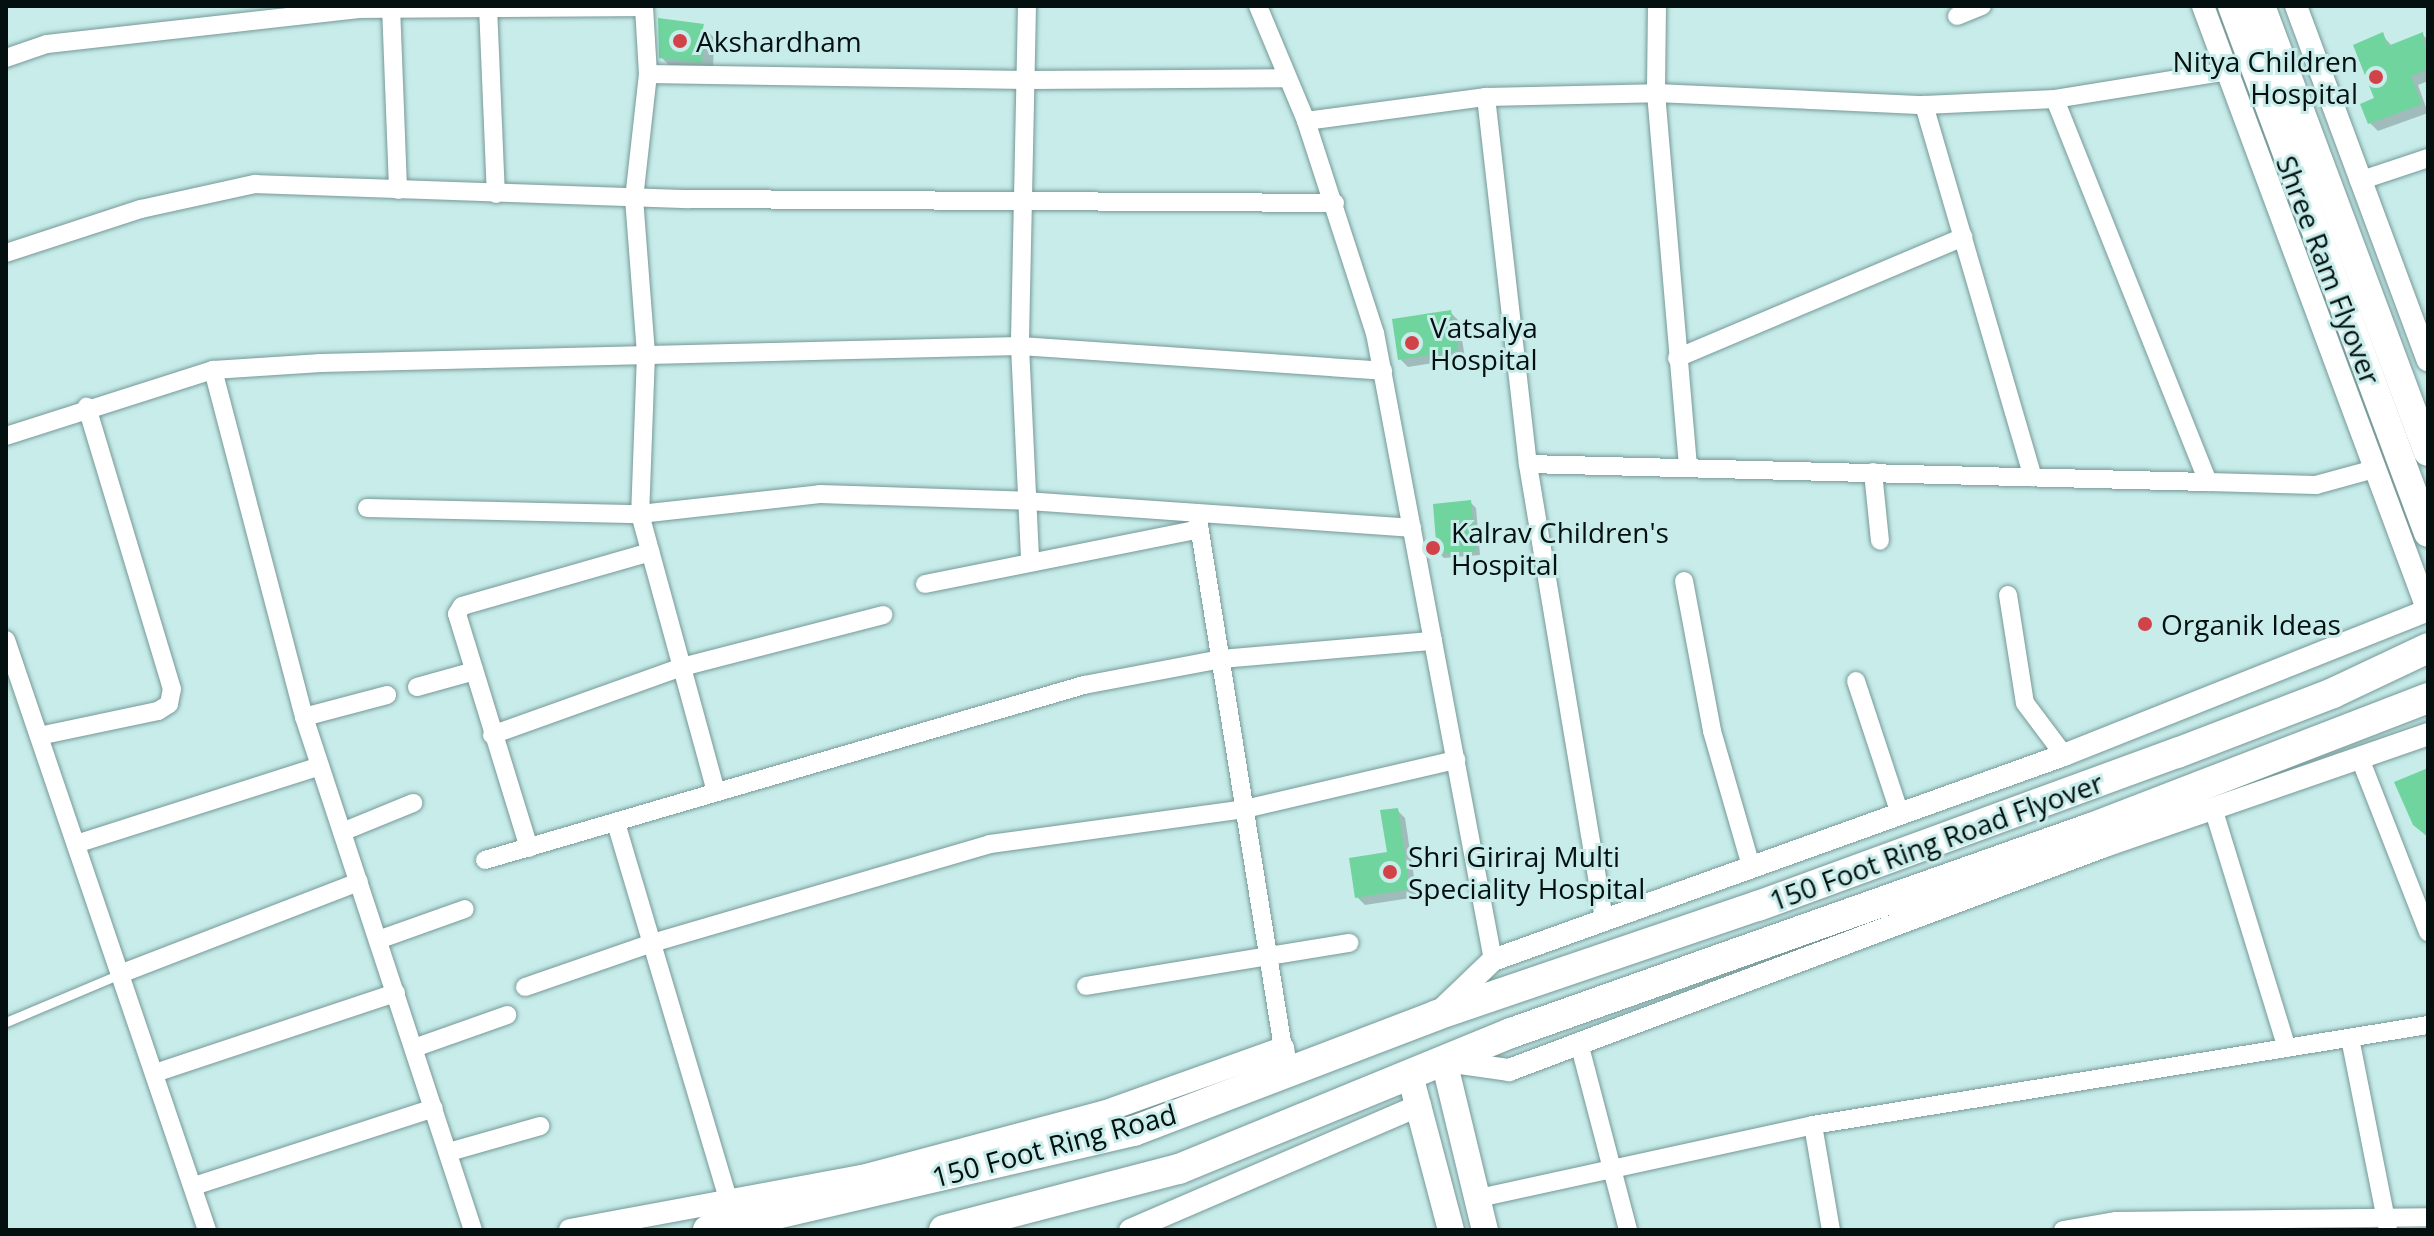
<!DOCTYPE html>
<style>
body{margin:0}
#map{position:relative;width:2434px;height:1236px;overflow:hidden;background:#c7ecea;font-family:"Open Sans",sans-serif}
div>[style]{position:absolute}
.shadow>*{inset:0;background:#0003}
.building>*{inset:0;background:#6fd49e}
.roads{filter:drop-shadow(0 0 2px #769998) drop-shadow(0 0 2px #769998)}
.service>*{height:9px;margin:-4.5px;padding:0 4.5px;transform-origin:4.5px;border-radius:4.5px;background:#fff}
.minor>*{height:18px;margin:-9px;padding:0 9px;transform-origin:9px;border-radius:9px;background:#fff}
.tertiary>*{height:22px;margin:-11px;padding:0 11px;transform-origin:11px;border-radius:11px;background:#fff}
.secondary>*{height:26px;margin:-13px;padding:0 13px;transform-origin:13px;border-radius:13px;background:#fff}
.primary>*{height:28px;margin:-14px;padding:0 14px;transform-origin:14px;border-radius:14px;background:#fff}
.trunk>*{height:30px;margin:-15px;padding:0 15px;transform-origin:15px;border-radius:15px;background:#fff}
.dots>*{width:22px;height:22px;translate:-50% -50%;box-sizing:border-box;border:4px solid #c7ecea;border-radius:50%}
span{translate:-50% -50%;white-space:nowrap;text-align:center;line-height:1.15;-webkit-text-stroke:6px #c7ecea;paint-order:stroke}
.poi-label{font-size:28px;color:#04100f}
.left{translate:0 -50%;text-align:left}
.right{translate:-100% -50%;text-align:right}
.street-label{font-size:28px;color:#04100f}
.frame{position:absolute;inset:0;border:8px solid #04100f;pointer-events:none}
</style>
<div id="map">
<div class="shadow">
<i style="clip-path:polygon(703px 26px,714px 38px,713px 73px,673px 69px,661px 57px)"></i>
<i style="clip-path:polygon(2422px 34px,2428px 40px,2428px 81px,2418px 85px,2428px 113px,2378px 131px,2369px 122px,2377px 99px,2382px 35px,2392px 46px)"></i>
<i style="clip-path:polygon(1450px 312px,1459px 321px,1465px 358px,1408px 367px,1400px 359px)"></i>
<i style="clip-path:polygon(1470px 502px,1476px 508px,1480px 555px,1444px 558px,1439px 553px)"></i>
<i style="clip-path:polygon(1397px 810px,1405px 818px,1417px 897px,1365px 905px,1357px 897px,1389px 854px)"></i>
</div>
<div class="building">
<i style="clip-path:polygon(658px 18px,704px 24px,702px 63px,659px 58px)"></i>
<i style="clip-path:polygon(2383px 32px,2388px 46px,2423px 32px,2428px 69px,2411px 76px,2422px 104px,2368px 124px,2360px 104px,2374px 98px,2353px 45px)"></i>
<i style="clip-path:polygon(1451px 310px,1458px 350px,1398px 360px,1392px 319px)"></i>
<i style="clip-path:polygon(1471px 500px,1476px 551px,1437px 554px,1433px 504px)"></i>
<i style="clip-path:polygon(2428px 768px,2428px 837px,2413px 825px,2394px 782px)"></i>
<i style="clip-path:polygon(1398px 808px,1410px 889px,1355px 898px,1349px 858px,1387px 852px,1380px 810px)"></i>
</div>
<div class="roads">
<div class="service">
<i style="left:6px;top:1022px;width:124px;rotate:-22.8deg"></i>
</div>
<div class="minor">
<i style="left:391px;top:6px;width:184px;rotate:87.8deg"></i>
<i style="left:488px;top:6px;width:188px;rotate:87.6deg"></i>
<i style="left:1027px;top:6px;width:340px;rotate:91.2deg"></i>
<i style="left:1020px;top:346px;width:216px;rotate:87.3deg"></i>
<i style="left:1258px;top:6px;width:125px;rotate:67.3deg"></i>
<i style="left:1306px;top:121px;width:223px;rotate:72deg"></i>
<i style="left:1375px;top:333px;width:638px;rotate:79.34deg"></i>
<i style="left:1657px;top:6px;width:87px;rotate:90.7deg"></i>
<i style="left:1656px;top:93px;width:376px;rotate:85.1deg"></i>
<i style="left:1957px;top:16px;width:27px;rotate:-22deg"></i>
<i style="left:6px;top:58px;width:43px;rotate:-18.9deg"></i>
<i style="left:47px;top:44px;width:316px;rotate:-6.4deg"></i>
<i style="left:361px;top:9px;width:283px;rotate:-0.4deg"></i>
<i style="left:644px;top:7px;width:67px;rotate:86.6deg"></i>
<i style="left:648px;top:74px;width:378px;rotate:0.9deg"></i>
<i style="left:1026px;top:80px;width:259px;rotate:-0.4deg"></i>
<i style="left:648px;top:74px;width:125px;rotate:96.4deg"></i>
<i style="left:634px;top:198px;width:156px;rotate:85.6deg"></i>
<i style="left:646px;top:354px;width:160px;rotate:92.1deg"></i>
<i style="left:640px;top:514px;width:288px;rotate:74.7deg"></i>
<i style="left:1486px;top:97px;width:369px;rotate:83.5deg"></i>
<i style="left:1924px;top:105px;width:388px;rotate:73.7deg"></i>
<i style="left:1306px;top:121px;width:182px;rotate:-7.6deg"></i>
<i style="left:1486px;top:97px;width:170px;rotate:-1.3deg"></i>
<i style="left:1656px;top:93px;width:268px;rotate:2.6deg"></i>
<i style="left:1924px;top:105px;width:131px;rotate:-2.6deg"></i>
<i style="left:2055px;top:99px;width:174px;rotate:-9.2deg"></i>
<i style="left:2359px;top:181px;width:73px;rotate:-18.4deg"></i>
<i style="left:6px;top:253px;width:142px;rotate:-18.1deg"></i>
<i style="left:141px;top:209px;width:117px;rotate:-12.4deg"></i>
<i style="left:255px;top:184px;width:433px;rotate:2deg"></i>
<i style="left:688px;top:199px;width:647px;rotate:0.35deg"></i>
<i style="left:1677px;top:358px;width:311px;rotate:-22.9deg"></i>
<i style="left:213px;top:370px;width:359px;rotate:75.3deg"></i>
<i style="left:304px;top:717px;width:540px;rotate:71.77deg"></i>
<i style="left:6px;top:436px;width:217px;rotate:-17.7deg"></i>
<i style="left:213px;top:370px;width:108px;rotate:-3.7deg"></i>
<i style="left:321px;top:363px;width:699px;rotate:-1.39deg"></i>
<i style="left:1020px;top:346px;width:364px;rotate:3.9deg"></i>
<i style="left:1873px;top:472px;width:69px;rotate:84.2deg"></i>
<i style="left:2208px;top:482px;width:108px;rotate:1.6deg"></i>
<i style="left:2316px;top:485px;width:60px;rotate:-15.4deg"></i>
<i style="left:367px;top:508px;width:273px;rotate:1.3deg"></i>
<i style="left:640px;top:514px;width:181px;rotate:-6.3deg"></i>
<i style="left:820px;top:494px;width:207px;rotate:1.9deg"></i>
<i style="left:1027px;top:501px;width:386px;rotate:4deg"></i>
<i style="left:1197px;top:513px;width:542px;rotate:80.87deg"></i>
<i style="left:1684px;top:581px;width:153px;rotate:79.4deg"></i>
<i style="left:1712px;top:731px;width:141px;rotate:73.9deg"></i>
<i style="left:925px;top:584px;width:280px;rotate:-11.3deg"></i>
<i style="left:2008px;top:595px;width:109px;rotate:81.1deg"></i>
<i style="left:2025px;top:703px;width:65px;rotate:53.1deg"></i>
<i style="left:6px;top:640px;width:623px;rotate:71.19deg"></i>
<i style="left:1856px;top:681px;width:140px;rotate:71.7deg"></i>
<i style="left:417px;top:687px;width:56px;rotate:-15.5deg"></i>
<i style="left:304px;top:717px;width:86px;rotate:-14.8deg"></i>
<i style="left:492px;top:735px;width:202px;rotate:-19.7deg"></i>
<i style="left:682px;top:667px;width:208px;rotate:-14.5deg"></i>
<i style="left:39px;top:736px;width:122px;rotate:-11.9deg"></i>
<i style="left:158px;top:711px;width:13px;rotate:-32deg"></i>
<i style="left:169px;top:704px;width:15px;rotate:-79deg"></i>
<i style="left:172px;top:689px;width:295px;rotate:-106.8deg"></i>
<i style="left:2361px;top:761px;width:184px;rotate:68.6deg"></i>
<i style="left:2213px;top:808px;width:251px;rotate:72.9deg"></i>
<i style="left:616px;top:823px;width:405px;rotate:73.4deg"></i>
<i style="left:342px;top:832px;width:77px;rotate:-22.2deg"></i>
<i style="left:76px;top:844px;width:256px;rotate:-17.7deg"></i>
<i style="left:529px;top:848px;width:245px;rotate:-107.1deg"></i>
<i style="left:457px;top:614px;width:9px;rotate:-58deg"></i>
<i style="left:462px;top:606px;width:196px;rotate:-16deg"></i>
<i style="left:485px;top:860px;width:624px;rotate:-16.29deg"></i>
<i style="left:1084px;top:685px;width:139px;rotate:-10.7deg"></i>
<i style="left:1221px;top:659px;width:213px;rotate:-4.9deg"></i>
<i style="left:1604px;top:919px;width:461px;rotate:-99.5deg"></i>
<i style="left:1528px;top:464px;width:680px;rotate:1.52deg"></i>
<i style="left:2208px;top:482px;width:412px;rotate:-111.8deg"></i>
<i style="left:378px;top:940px;width:92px;rotate:-19.6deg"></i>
<i style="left:120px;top:974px;width:256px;rotate:-21.1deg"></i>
<i style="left:1086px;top:986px;width:267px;rotate:-9.3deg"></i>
<i style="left:525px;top:987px;width:134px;rotate:-19.1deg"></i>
<i style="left:652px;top:943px;width:352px;rotate:-16.3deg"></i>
<i style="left:990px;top:844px;width:257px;rotate:-7.8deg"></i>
<i style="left:1245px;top:809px;width:217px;rotate:-13.1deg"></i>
<i style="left:2350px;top:1038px;width:196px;rotate:78.8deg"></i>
<i style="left:1579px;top:1043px;width:193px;rotate:75.3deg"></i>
<i style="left:414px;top:1048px;width:99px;rotate:-19.5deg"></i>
<i style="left:155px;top:1073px;width:254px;rotate:-18.4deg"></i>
<i style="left:1813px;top:1125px;width:623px;rotate:-9.24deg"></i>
<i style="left:449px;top:1152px;width:95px;rotate:-15.9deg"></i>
<i style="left:194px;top:1186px;width:252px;rotate:-18deg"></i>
<i style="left:1479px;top:1198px;width:342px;rotate:-12.3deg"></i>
<i style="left:1813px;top:1125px;width:107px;rotate:80.3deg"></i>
<i style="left:2063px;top:1230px;width:54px;rotate:-9.6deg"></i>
<i style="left:2116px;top:1221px;width:312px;rotate:-0.7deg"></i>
</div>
<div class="tertiary">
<i style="left:2203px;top:6px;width:645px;rotate:69.6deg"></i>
<i style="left:2296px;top:6px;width:378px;rotate:69.6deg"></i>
<i style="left:1441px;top:1010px;width:72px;rotate:-43.9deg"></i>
<i style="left:1493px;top:960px;width:607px;rotate:-19.75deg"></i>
<i style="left:2064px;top:755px;width:392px;rotate:-21.7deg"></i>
<i style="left:1445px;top:1061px;width:65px;rotate:8deg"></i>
<i style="left:1509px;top:1070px;width:637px;rotate:-20.6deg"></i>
<i style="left:2105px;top:846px;width:342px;rotate:-19.1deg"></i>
<i style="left:570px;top:1230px;width:297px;rotate:-10.5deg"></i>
<i style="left:862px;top:1176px;width:249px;rotate:-14.9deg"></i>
<i style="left:1103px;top:1112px;width:191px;rotate:-19.6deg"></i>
<i style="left:1283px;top:1048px;width:24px;rotate:81deg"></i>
<i style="left:1130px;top:1230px;width:316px;rotate:-23.3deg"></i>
</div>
<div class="secondary">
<i style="left:1444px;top:1061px;width:174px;rotate:76.4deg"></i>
<i style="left:1410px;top:1075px;width:160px;rotate:75.2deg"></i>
</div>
<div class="primary">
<i style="left:2232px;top:6px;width:562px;rotate:69.6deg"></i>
<i style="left:2261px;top:6px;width:476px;rotate:69.5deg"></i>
</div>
<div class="trunk">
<i style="left:708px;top:1230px;width:437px;rotate:-13.1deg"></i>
<i style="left:1134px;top:1131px;width:324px;rotate:-20.9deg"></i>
<i style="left:1437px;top:1015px;width:339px;rotate:-18.8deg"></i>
<i style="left:1758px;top:906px;width:446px;rotate:-20.1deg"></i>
<i style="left:2177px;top:753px;width:167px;rotate:-21deg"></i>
<i style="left:2333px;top:693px;width:105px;rotate:-25.3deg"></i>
<i style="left:944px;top:1230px;width:243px;rotate:-14.6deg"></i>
<i style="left:1179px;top:1169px;width:359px;rotate:-22.3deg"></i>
<i style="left:1511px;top:1033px;width:615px;rotate:-19.47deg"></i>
<i style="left:2091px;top:828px;width:361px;rotate:-21.1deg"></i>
</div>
</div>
<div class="dots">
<i style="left:680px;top:41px;background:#d24349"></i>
<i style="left:2376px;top:77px;background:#d24349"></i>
<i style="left:1412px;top:343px;background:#d24349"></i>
<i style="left:1433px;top:548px;background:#d24349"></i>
<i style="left:2145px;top:624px;background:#d24349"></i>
<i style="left:1390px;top:872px;background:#d24349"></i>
</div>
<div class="poi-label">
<span class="left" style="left:696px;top:41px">Akshardham</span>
<span class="right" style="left:2358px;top:77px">Nitya Children<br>Hospital</span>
<span class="left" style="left:1430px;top:343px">Vatsalya<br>Hospital</span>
<span class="left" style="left:1451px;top:548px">Kalrav Children's<br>Hospital</span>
<span class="left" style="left:2161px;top:624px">Organik Ideas</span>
<span class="left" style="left:1408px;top:872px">Shri Giriraj Multi<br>Speciality Hospital</span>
</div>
<div class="street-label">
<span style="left:2329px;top:270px;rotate:69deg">Shree Ram Flyover</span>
<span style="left:1936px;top:841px;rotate:-20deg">150 Foot Ring Road Flyover</span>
<span style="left:1054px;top:1145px;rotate:-15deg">150 Foot Ring Road</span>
</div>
<div class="frame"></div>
</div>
